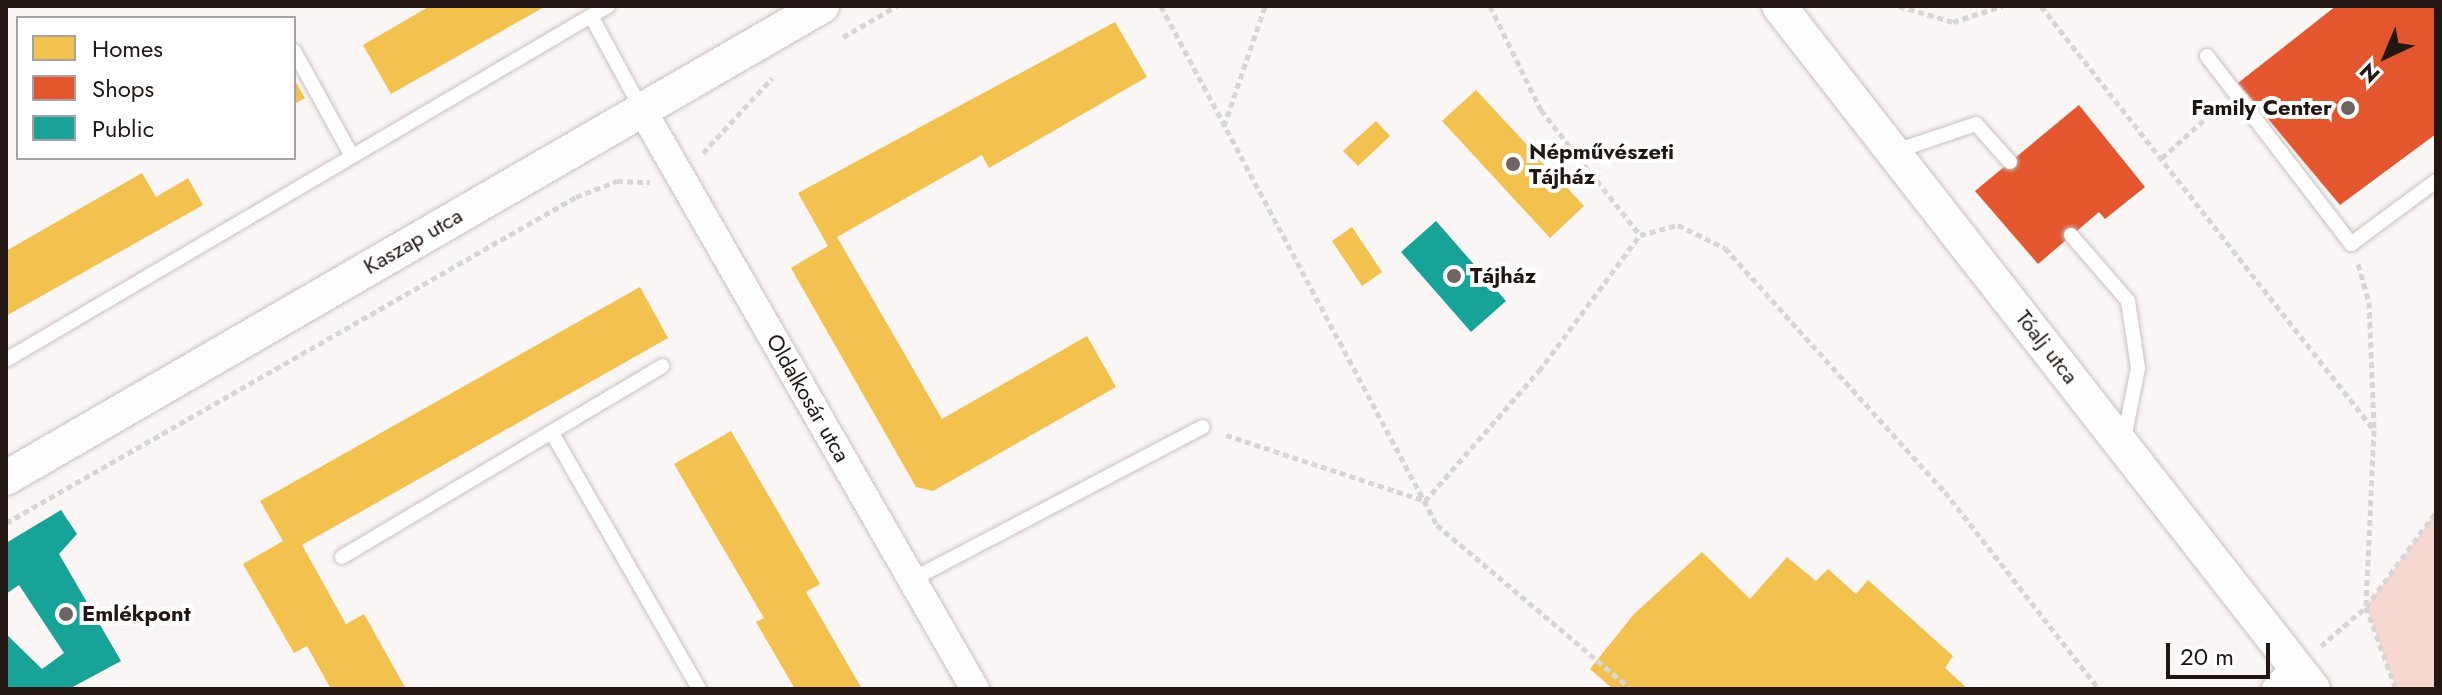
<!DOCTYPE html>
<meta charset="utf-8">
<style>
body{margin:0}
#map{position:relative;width:2442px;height:695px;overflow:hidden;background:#faf6f5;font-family:Jost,sans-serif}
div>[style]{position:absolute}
.green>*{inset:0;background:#f7d8d0}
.homes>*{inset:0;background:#f2c14e}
.shops>*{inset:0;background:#e4572e}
.public>*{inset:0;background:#17a398}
.path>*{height:5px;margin-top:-2.5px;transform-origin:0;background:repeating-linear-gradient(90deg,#d7d6d6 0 6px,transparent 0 10px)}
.roads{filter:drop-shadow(0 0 2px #c9c1c0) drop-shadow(0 0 2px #c9c1c0)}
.service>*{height:14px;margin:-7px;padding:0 7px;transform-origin:7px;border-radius:7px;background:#fefefe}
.minor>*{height:28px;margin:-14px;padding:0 14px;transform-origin:14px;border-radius:14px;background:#fefefe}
.tertiary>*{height:34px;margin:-17px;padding:0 17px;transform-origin:17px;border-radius:17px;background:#fefefe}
.dots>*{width:22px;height:22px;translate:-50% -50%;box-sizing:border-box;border:4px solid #fff;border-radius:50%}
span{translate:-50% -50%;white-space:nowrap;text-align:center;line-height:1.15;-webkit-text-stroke:8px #fff;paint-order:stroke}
.poi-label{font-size:22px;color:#221613;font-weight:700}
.right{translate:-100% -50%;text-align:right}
.left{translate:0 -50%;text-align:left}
.street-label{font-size:22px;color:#221613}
.frame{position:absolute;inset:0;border:8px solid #221613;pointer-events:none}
.legend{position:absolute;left:16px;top:16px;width:280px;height:144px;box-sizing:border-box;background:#fff;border:2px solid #a7a2a1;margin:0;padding:10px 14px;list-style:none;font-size:24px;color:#221613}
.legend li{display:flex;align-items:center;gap:16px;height:40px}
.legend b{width:40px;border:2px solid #a7a2a1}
.north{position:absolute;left:2346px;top:16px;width:80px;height:80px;-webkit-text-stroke:6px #fff;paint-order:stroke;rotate:224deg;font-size:22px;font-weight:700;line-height:32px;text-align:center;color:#221613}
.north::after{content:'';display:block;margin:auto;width:28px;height:36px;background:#221613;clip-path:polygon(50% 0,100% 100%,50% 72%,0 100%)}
.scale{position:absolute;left:2166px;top:643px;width:104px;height:36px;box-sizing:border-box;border:4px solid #221613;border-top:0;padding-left:10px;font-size:24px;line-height:28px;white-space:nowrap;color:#221613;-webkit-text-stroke:6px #fff;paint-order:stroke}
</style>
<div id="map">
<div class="green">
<i style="clip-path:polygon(2436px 512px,2436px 689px,2396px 689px,2366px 607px)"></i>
</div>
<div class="homes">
<i style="clip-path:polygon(430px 6px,546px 6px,391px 94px,363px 45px)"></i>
<i style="clip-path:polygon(1115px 22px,1147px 77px,989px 168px,982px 155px,837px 237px,942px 419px,1087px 336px,1116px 387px,933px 491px,916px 487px,791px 268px,828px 246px,798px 193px)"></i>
<i style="clip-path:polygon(294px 79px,305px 98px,294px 104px)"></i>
<i style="clip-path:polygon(1476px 90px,1584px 206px,1550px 238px,1442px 121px)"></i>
<i style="clip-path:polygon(1376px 121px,1390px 136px,1358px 166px,1343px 151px)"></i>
<i style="clip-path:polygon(142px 173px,156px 197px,188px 178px,203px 205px,6px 316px,6px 251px)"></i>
<i style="clip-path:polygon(1352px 227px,1382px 272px,1362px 286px,1332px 241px)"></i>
<i style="clip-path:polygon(640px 287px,668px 338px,302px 545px,346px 624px,364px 614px,406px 689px,331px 689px,307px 646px,294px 653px,243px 564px,283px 541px,260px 501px)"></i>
<i style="clip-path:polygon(731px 431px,820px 584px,806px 592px,862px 689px,795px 689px,756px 622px,764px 618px,674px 464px)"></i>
<i style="clip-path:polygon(1702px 552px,1750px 599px,1787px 557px,1816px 581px,1828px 569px,1856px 594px,1868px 580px,1953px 656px,1945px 668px,1968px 689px,1613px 689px,1590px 669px,1634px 614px)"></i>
</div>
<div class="shops">
<i style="clip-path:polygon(2336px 6px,2436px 6px,2436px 134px,2340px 205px,2238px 83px)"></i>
<i style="clip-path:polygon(2079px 105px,2145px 187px,2105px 219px,2099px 212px,2038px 264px,1975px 191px)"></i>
</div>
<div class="public">
<i style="clip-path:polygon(1436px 221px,1506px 301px,1471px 332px,1401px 252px)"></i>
<i style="clip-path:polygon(61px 510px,77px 534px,59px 554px,121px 661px,69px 689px,6px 689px,6px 634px,42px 669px,64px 653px,19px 585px,6px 594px,6px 543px)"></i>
</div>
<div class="path">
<i style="left:1161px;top:6px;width:588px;rotate:62deg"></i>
<i style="left:1437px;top:525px;width:254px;rotate:40.2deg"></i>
<i style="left:1490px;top:6px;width:116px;rotate:63.9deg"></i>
<i style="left:1541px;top:110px;width:159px;rotate:51.6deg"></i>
<i style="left:1640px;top:235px;width:39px;rotate:-15deg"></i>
<i style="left:1678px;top:225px;width:52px;rotate:26.1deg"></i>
<i style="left:1725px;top:248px;width:329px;rotate:48deg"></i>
<i style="left:1945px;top:492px;width:250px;rotate:52deg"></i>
<i style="left:1899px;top:6px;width:56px;rotate:16.5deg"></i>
<i style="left:1953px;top:22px;width:52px;rotate:-18.1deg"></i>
<i style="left:2041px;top:6px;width:539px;rotate:51.85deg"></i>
<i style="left:2374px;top:430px;width:177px;rotate:92.6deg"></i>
<i style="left:2366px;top:607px;width:87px;rotate:69.9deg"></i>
<i style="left:843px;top:37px;width:62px;rotate:-29.9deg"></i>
<i style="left:1224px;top:126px;width:127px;rotate:-71.1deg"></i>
<i style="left:703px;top:153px;width:102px;rotate:-47.4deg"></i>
<i style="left:2162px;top:158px;width:74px;rotate:-42.3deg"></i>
<i style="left:2358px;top:264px;width:40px;rotate:74deg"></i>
<i style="left:2369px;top:302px;width:127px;rotate:87.7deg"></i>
<i style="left:1226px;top:435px;width:210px;rotate:18.3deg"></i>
<i style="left:1425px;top:501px;width:173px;rotate:-48.8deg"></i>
<i style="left:1539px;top:371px;width:169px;rotate:-53.4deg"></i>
<i style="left:6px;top:523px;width:657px;rotate:-29.77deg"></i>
<i style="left:576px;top:197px;width:44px;rotate:-21.3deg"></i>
<i style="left:617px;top:181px;width:33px;rotate:2deg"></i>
<i style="left:2321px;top:646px;width:60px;rotate:-40.9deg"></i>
<i style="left:2366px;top:607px;width:118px;rotate:-53.6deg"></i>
</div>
<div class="roads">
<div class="service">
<i style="left:591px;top:16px;width:20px;rotate:-30deg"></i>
<i style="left:294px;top:51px;width:120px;rotate:61.1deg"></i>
<i style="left:2207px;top:56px;width:237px;rotate:52.5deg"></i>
<i style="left:2351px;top:244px;width:106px;rotate:-36.5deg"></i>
<i style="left:1893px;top:152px;width:88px;rotate:-18.6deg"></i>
<i style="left:1976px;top:124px;width:51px;rotate:48.2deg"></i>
<i style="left:2071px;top:235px;width:87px;rotate:49.2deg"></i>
<i style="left:2128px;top:301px;width:68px;rotate:81.5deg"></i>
<i style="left:2138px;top:368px;width:72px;rotate:101.2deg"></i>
<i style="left:6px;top:360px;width:679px;rotate:-30.46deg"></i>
<i style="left:591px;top:16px;width:105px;rotate:61.5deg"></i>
<i style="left:552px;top:433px;width:295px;rotate:60.1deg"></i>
<i style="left:342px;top:557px;width:373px;rotate:-30.8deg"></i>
<i style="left:913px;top:579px;width:327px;rotate:-27.7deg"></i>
</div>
<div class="minor">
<i style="left:641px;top:108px;width:670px;rotate:60.11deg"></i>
<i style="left:2276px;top:689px;width:30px;rotate:-48deg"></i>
</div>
<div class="tertiary">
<i style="left:1779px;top:6px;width:867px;rotate:51.98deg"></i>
<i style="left:6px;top:478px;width:943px;rotate:-30.05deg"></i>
</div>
</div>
<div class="dots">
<i style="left:2348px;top:108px;background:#6e6462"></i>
<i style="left:1513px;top:164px;background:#6e6462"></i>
<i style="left:1454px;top:276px;background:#6e6462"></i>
<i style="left:66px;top:614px;background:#6e6462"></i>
</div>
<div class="poi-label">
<span class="right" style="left:2332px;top:108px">Family Center</span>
<span class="left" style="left:1529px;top:164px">Népművészeti<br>Tájház</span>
<span class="left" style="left:1470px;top:276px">Tájház</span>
<span class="left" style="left:82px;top:614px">Emlékpont</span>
</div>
<div class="street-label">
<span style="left:413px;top:241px;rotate:-30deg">Kaszap utca</span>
<span style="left:2047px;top:347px;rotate:52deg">Tóalj utca</span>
<span style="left:808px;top:398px;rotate:60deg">Oldalkosár utca</span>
</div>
<div class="frame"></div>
<ul class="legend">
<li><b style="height:22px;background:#f2c14e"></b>Homes</li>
<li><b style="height:22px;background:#e4572e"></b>Shops</li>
<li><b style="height:22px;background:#17a398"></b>Public</li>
</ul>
<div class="north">N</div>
<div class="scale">20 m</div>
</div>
